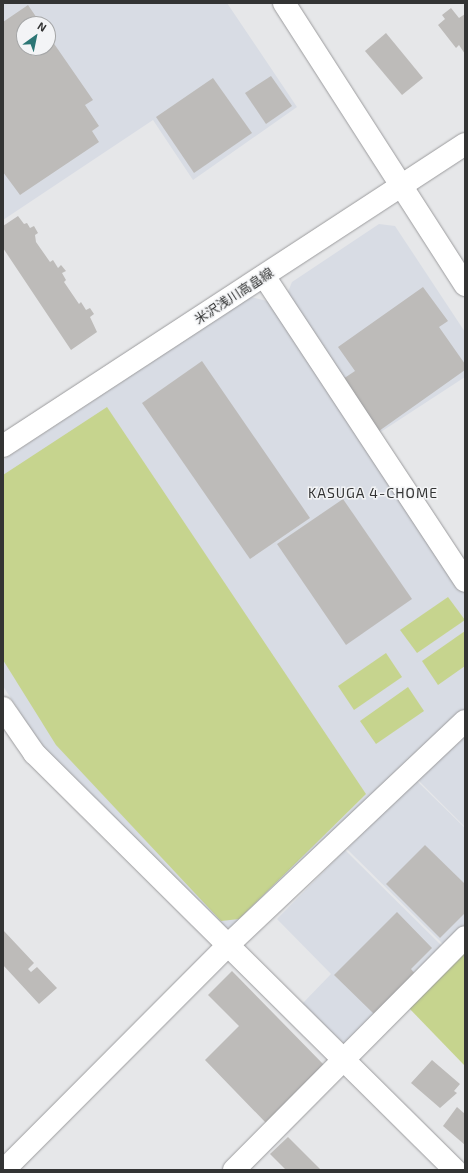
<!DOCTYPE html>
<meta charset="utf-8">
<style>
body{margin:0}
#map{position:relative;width:468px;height:1173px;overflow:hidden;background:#e6e7e9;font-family:"Exo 2","Noto Sans JP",sans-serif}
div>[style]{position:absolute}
.built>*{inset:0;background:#d8dce4}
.green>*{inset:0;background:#c6d48e}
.building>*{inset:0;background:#bdbbb9}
.roads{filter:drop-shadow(0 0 1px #9c9c9e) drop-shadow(0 0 1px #9c9c9e)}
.minor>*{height:22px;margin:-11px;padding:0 11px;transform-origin:11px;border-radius:11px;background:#fff}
.major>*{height:22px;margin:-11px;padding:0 11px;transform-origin:11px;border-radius:11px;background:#fff}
span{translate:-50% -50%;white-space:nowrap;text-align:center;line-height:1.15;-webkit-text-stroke:3px #f3f4f6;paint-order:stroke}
.street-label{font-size:13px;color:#333434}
.neighbourhood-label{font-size:14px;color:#333434;letter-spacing:1px}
.frame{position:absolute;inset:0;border:4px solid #333434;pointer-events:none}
.north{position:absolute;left:16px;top:16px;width:40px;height:40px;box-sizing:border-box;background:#f3f4f6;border:1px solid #a6a7a8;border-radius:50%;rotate:33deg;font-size:11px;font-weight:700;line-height:16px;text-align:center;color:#333434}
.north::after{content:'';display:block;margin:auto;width:14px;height:18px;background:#2c7675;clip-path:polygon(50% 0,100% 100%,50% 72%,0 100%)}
</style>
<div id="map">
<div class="built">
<i style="clip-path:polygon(evenodd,3px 3px,227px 3px,297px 107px,193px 180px,153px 120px,3px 220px,3px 3px,24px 24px,48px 24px,48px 48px,24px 48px,24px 24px)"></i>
<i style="clip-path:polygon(379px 224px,395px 226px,465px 332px,465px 377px,376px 435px,285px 299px,292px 282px)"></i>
<i style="clip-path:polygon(251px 297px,271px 302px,465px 594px,465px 709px,240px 926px,222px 928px,46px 753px,3px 686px,3px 460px)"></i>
<i style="clip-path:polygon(465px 737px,465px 827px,417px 779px)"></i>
<i style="clip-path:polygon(416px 780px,465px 828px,465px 930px,447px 948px,347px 849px)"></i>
<i style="clip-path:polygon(345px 850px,446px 950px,349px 1048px,302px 1004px,331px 974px,277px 919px)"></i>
</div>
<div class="green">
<i style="clip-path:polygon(107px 407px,366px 794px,239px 919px,221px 921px,56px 745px,3px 660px,3px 475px)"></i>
<i style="clip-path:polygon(448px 597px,465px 620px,417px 653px,400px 630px)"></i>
<i style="clip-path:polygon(465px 631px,465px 666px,438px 685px,422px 661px)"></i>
<i style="clip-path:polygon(386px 653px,402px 677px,354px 710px,338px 686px)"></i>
<i style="clip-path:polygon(408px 687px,424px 711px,376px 744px,360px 721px)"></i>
<i style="clip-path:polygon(465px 946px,465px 1066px,407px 1006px)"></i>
</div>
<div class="building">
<i style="clip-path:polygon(28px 5px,41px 24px,24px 24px,24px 48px,48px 48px,48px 35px,93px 100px,85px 105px,99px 126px,92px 131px,99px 142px,20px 195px,3px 172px,3px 22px)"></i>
<i style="clip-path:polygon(451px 8px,459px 18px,465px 14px,465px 54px,459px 45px,456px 48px,438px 25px,445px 19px,442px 15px)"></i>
<i style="clip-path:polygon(386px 33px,423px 78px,402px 95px,365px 51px)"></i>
<i style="clip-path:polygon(271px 76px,292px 106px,266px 124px,245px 93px)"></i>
<i style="clip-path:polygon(213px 78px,252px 133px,194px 173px,156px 117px)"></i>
<i style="clip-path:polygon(18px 216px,24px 224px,27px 223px,30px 228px,34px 226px,38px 233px,35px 235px,36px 242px,50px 262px,53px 260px,58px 268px,61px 265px,66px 271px,62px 273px,66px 280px,64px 282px,79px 304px,81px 302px,86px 310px,90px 308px,94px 314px,90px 317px,97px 332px,71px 350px,3px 248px,3px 226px)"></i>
<i style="clip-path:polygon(423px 287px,448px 321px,439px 327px,465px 364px,465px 370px,379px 431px,343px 379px,355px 371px,338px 347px)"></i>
<i style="clip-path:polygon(202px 361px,310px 518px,250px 559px,142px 403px)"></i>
<i style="clip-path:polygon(343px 499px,412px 599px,346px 645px,277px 544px)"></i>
<i style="clip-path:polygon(425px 845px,465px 884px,465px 913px,440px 938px,386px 884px)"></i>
<i style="clip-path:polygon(397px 912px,432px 948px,411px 969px,417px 976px,374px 1014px,334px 975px)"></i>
<i style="clip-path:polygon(3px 930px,34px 963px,28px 969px,31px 972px,37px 967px,57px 988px,39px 1004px,3px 965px)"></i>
<i style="clip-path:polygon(232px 971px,324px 1065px,267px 1124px,205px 1060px,239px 1026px,208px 995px)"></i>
<i style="clip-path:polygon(432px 1060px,460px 1084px,454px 1091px,457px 1093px,440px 1108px,411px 1083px)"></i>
<i style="clip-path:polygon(457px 1107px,465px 1114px,465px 1145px,443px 1126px)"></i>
<i style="clip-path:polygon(288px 1137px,321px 1170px,286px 1170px,270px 1154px)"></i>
</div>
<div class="roads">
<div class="minor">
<i style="left:284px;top:3px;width:335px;rotate:57.3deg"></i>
<i style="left:264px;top:276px;width:365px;rotate:56.6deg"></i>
<i style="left:3px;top:708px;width:55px;rotate:55.4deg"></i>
<i style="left:34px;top:753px;width:593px;rotate:44.73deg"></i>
<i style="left:4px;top:1170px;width:317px;rotate:-45.1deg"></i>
<i style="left:228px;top:945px;width:326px;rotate:-43.4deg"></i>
<i style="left:234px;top:1170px;width:328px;rotate:-45.2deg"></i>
</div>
<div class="major">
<i style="left:3px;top:446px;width:552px;rotate:-33.17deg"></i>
</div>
</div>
<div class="street-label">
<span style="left:234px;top:296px;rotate:-33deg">米沢浅川高畠線</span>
</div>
<div class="neighbourhood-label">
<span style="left:373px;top:493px">KASUGA 4-CHOME</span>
</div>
<div class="frame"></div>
<div class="north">N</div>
</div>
